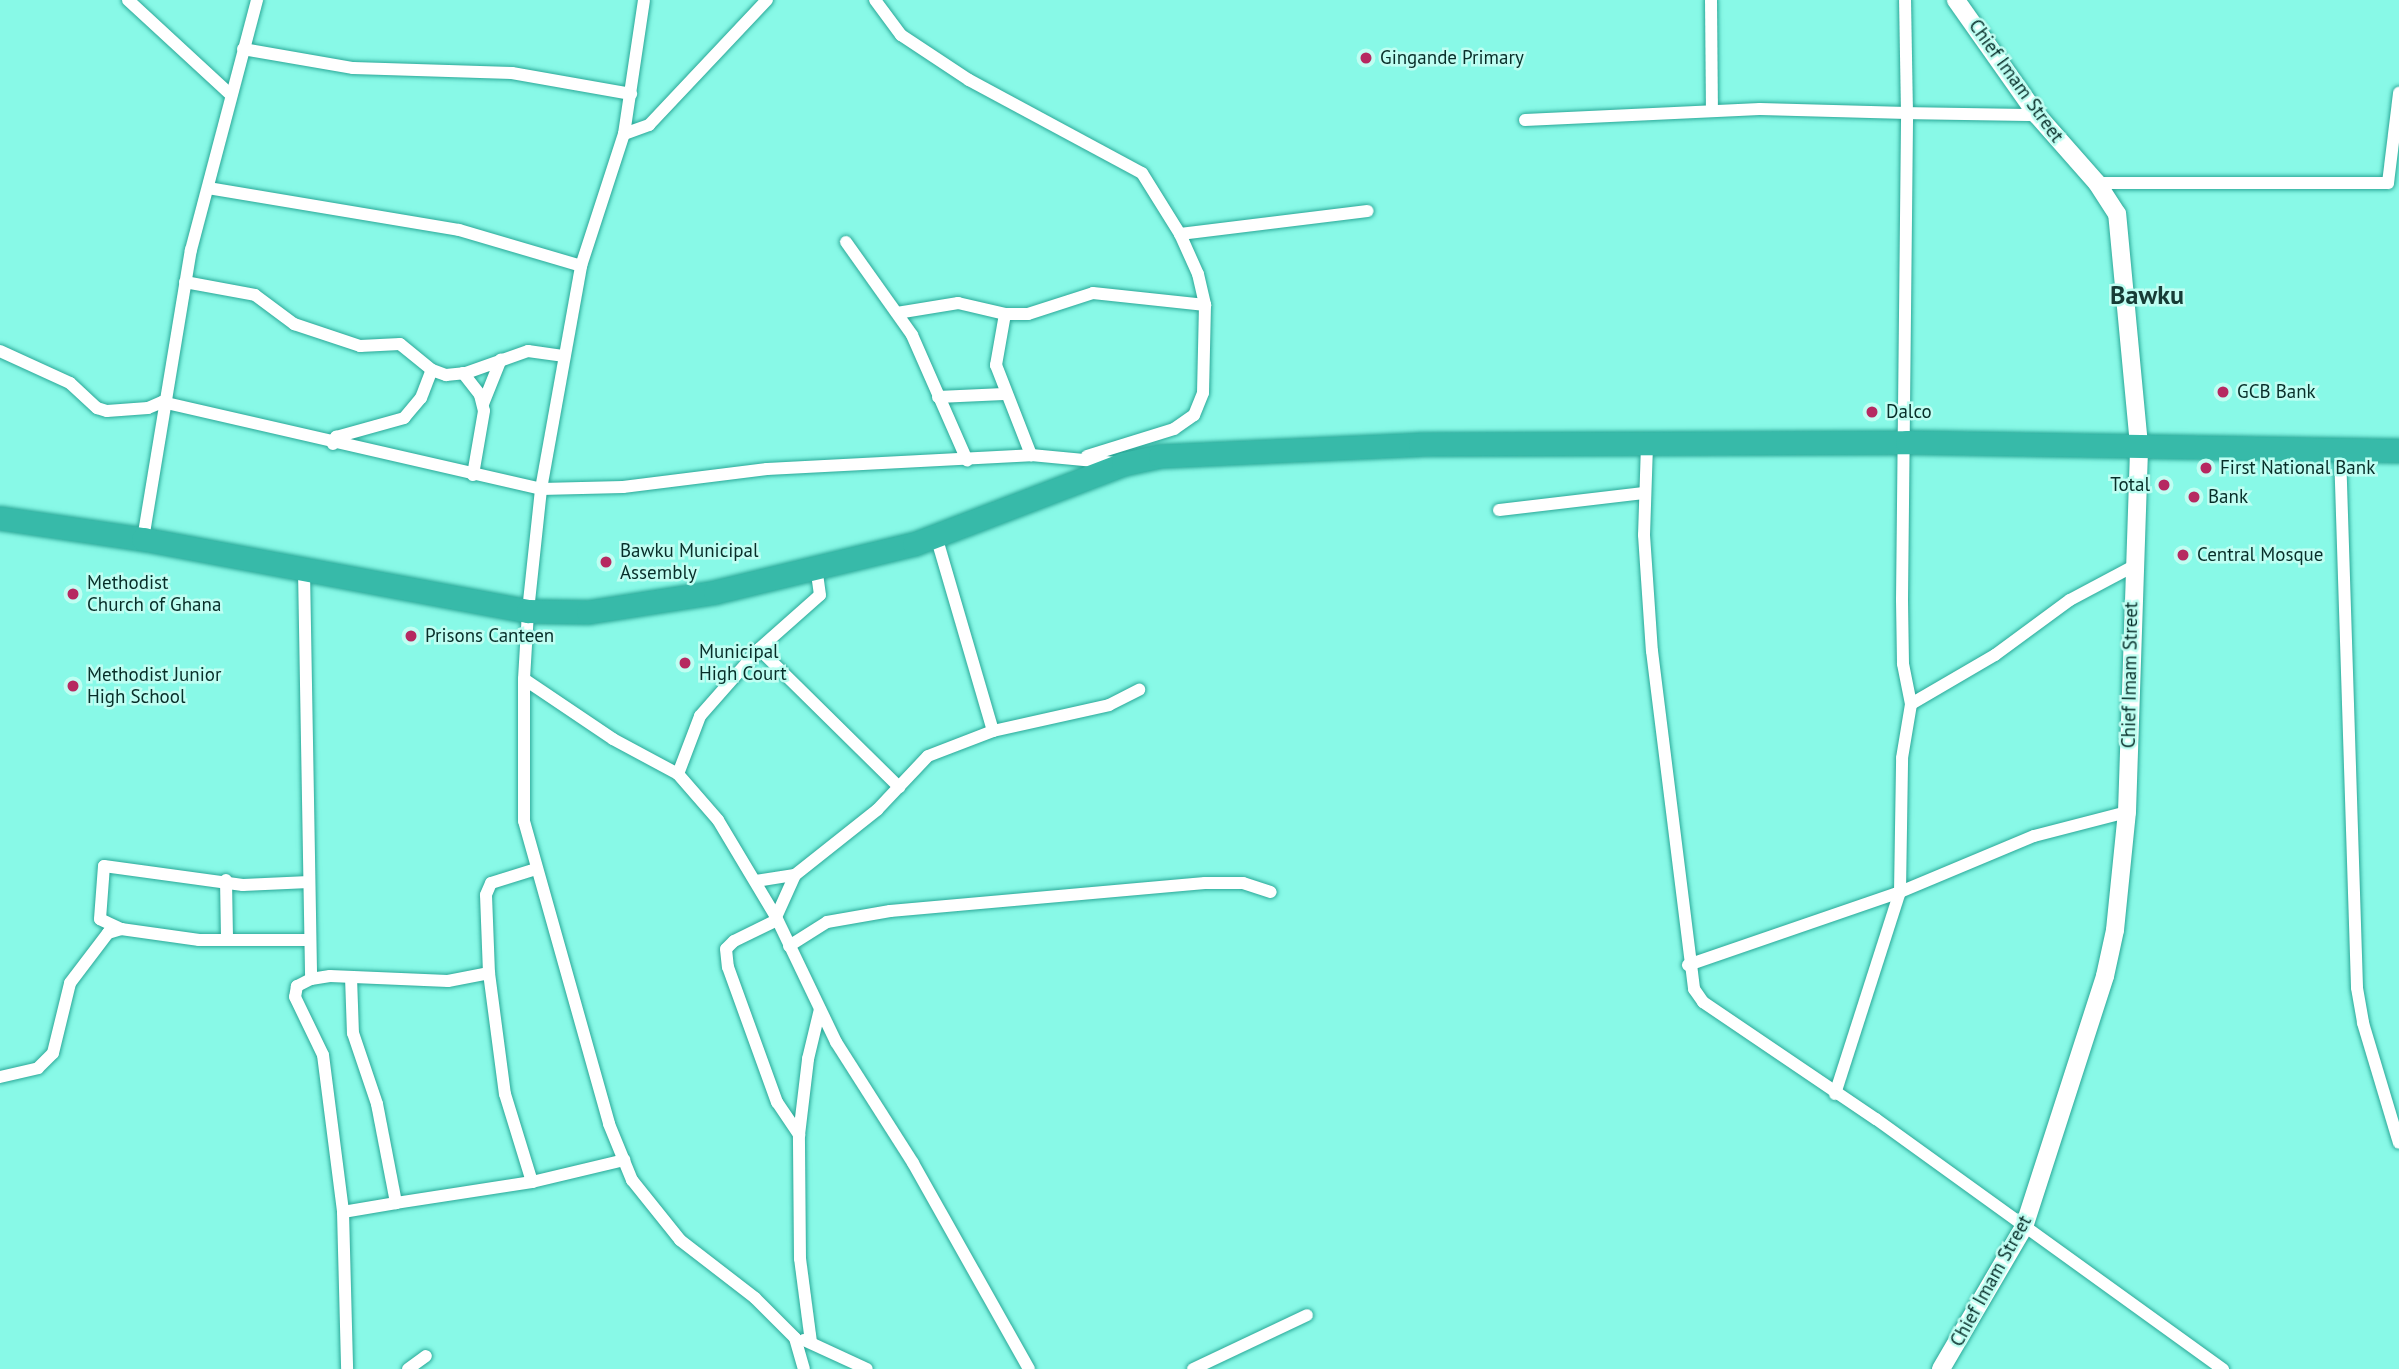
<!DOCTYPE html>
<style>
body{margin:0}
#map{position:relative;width:2399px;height:1369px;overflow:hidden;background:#88f9e7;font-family:"PT Sans",sans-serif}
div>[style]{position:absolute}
.roads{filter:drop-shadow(0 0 2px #2ba898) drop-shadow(0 0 2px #2ba898)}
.street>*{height:12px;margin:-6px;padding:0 6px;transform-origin:6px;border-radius:6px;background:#fff}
.secondary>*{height:18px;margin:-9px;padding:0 9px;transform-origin:9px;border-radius:9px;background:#fff}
.highway>*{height:23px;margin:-11.5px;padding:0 11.5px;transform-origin:11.5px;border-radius:11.5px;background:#37baa9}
.dots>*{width:19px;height:19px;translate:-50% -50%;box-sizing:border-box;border:4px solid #bffef2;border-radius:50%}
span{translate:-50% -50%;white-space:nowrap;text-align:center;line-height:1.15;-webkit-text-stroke:5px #bffef2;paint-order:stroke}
.poi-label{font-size:19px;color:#072e29}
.left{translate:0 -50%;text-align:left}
.right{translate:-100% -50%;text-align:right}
.street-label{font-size:19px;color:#072e29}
.district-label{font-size:26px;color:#173c36;font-weight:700}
</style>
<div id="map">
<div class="roads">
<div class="street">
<i style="left:128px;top:0;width:140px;rotate:42.7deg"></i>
<i style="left:875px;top:0;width:44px;rotate:53.4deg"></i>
<i style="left:901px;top:35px;width:82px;rotate:33.5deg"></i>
<i style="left:969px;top:80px;width:196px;rotate:28.3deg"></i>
<i style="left:1142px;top:173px;width:72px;rotate:58.1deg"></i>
<i style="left:1180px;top:234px;width:44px;rotate:65.8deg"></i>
<i style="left:1198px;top:274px;width:32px;rotate:77deg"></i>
<i style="left:1205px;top:305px;width:88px;rotate:91.3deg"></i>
<i style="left:1203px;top:393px;width:24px;rotate:112deg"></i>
<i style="left:1194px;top:415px;width:24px;rotate:145deg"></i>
<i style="left:1174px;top:429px;width:91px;rotate:162.8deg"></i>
<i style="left:1711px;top:0;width:111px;rotate:89.5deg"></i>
<i style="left:243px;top:49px;width:112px;rotate:9.8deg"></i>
<i style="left:353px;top:68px;width:159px;rotate:1.8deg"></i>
<i style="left:512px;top:73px;width:121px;rotate:10deg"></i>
<i style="left:1525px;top:120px;width:235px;rotate:-2.7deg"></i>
<i style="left:1760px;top:109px;width:147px;rotate:1.6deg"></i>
<i style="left:1907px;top:113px;width:113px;rotate:-91deg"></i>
<i style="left:624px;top:134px;width:27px;rotate:-20deg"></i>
<i style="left:649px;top:125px;width:172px;rotate:-46.7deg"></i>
<i style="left:2097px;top:183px;width:291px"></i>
<i style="left:2388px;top:183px;width:91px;rotate:-83deg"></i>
<i style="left:208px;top:188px;width:254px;rotate:9.5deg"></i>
<i style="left:459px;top:230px;width:127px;rotate:16.4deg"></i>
<i style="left:1180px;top:234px;width:189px;rotate:-7deg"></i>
<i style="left:846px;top:242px;width:114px;rotate:54.6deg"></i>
<i style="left:912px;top:335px;width:137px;rotate:66.3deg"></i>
<i style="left:185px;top:282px;width:71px;rotate:10.5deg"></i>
<i style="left:255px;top:295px;width:49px;rotate:36.6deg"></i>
<i style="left:294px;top:324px;width:70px;rotate:18.4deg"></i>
<i style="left:360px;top:346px;width:40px;rotate:-2.9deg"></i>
<i style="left:400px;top:344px;width:41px;rotate:39.1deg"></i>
<i style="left:432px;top:370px;width:15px;rotate:20deg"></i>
<i style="left:446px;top:375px;width:20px;rotate:-6deg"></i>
<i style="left:466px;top:373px;width:66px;rotate:-19.5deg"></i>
<i style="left:528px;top:351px;width:35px;rotate:8deg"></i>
<i style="left:897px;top:313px;width:62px;rotate:-9.3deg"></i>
<i style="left:958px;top:303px;width:48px;rotate:13.2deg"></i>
<i style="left:1005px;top:314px;width:23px"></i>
<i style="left:1028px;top:314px;width:68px;rotate:-17.9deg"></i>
<i style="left:1093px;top:293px;width:113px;rotate:6.1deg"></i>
<i style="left:1005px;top:314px;width:52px;rotate:100deg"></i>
<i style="left:996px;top:365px;width:97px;rotate:68.7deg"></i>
<i style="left:0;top:351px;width:77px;rotate:24.6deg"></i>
<i style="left:70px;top:383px;width:37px;rotate:43deg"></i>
<i style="left:97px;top:408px;width:10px;rotate:17deg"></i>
<i style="left:107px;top:411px;width:41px;rotate:-4.2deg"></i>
<i style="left:148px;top:408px;width:15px;rotate:-23deg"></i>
<i style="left:162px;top:402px;width:389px;rotate:12.9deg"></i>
<i style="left:541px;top:489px;width:227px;rotate:-79.8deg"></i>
<i style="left:581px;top:266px;width:139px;rotate:-72deg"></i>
<i style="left:624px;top:134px;width:135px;rotate:-81.5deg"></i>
<i style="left:463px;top:373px;width:28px;rotate:52deg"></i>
<i style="left:480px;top:395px;width:16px;rotate:76deg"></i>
<i style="left:484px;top:411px;width:65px;rotate:99.8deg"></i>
<i style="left:938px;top:397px;width:66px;rotate:-2.6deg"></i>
<i style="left:483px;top:404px;width:48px;rotate:-68.2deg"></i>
<i style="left:333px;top:444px;width:8px;rotate:-67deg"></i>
<i style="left:336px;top:437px;width:71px;rotate:-15.6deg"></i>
<i style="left:404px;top:418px;width:26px;rotate:-50deg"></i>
<i style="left:421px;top:398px;width:30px;rotate:-69deg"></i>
<i style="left:1647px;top:445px;width:90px;rotate:91.9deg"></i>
<i style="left:1644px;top:535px;width:116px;rotate:86.1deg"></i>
<i style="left:1652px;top:651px;width:341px;rotate:82.9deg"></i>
<i style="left:1694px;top:989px;width:16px;rotate:55deg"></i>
<i style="left:1703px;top:1002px;width:209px;rotate:34.1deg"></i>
<i style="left:1876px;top:1119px;width:428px;rotate:35.8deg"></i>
<i style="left:2340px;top:452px;width:536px;rotate:88.18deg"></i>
<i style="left:2357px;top:988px;width:36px;rotate:80deg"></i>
<i style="left:2363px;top:1023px;width:125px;rotate:73.3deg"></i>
<i style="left:1499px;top:510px;width:146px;rotate:-6.7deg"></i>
<i style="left:936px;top:536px;width:203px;rotate:73.7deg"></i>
<i style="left:143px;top:539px;width:293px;rotate:-80.6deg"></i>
<i style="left:191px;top:250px;width:259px;rotate:-75.2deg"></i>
<i style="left:304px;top:570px;width:409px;rotate:89deg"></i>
<i style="left:311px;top:979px;width:19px;rotate:-9deg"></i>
<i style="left:330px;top:976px;width:118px;rotate:2.4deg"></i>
<i style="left:448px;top:981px;width:42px;rotate:-11deg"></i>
<i style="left:759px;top:649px;width:197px;rotate:44.6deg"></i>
<i style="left:524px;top:679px;width:142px;rotate:90deg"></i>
<i style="left:524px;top:821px;width:315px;rotate:74.3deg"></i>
<i style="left:609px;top:1124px;width:61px;rotate:67.7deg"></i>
<i style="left:632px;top:1180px;width:77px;rotate:51.3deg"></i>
<i style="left:680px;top:1240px;width:95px;rotate:37.7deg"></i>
<i style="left:755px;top:1298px;width:57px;rotate:45deg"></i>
<i style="left:795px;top:1338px;width:32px;rotate:74deg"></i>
<i style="left:1911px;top:704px;width:41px;rotate:-101.3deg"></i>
<i style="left:1903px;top:664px;width:64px;rotate:-90.9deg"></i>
<i style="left:1902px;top:600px;width:487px;rotate:-89.4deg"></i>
<i style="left:1907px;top:113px;width:130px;rotate:0.9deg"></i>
<i style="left:678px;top:774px;width:62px;rotate:-69.2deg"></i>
<i style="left:700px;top:716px;width:89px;rotate:-48.6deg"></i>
<i style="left:759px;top:649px;width:81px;rotate:-41.5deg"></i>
<i style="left:820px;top:595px;width:27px;rotate:-98deg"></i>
<i style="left:536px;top:869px;width:47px;rotate:162.7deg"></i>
<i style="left:491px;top:883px;width:13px;rotate:113deg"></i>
<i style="left:486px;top:895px;width:78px;rotate:87.8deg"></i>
<i style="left:489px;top:973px;width:122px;rotate:82.5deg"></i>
<i style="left:505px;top:1094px;width:92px;rotate:72.9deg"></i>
<i style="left:532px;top:1182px;width:95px;rotate:-13.4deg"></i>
<i style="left:795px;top:875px;width:105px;rotate:-38.4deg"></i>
<i style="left:877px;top:810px;width:74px;rotate:-46.6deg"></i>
<i style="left:928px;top:756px;width:70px;rotate:-21deg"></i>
<i style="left:993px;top:731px;width:119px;rotate:-12.6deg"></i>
<i style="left:1109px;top:705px;width:34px;rotate:-27deg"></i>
<i style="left:226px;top:880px;width:59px;rotate:89deg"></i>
<i style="left:756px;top:881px;width:39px;rotate:-9deg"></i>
<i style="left:795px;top:875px;width:46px;rotate:114.3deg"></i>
<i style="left:777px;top:920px;width:48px;rotate:154deg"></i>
<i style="left:734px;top:941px;width:11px;rotate:135deg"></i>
<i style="left:726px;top:949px;width:18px;rotate:84deg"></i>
<i style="left:728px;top:967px;width:144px;rotate:70.1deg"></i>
<i style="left:777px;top:1102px;width:40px;rotate:56deg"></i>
<i style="left:121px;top:929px;width:23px;rotate:-155deg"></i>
<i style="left:100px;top:919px;width:53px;rotate:-85.7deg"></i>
<i style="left:104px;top:866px;width:140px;rotate:7.8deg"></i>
<i style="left:243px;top:885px;width:66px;rotate:-2.6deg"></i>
<i style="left:789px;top:946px;width:45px;rotate:-32.3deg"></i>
<i style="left:827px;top:922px;width:64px;rotate:-9.9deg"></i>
<i style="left:890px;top:911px;width:316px;rotate:-5.1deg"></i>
<i style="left:1205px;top:883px;width:38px"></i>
<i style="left:1243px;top:883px;width:29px;rotate:18deg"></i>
<i style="left:1688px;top:965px;width:224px;rotate:-19deg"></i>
<i style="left:1900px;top:892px;width:134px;rotate:-89.1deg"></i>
<i style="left:1902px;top:758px;width:55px;rotate:-80.5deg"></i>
<i style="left:1911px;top:704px;width:97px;rotate:-30.3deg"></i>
<i style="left:1995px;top:655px;width:93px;rotate:-36.3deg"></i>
<i style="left:2070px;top:600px;width:70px;rotate:-28deg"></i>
<i style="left:351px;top:977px;width:56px;rotate:88deg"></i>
<i style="left:353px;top:1033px;width:75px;rotate:71.3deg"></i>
<i style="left:377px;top:1104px;width:101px;rotate:79.1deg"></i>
<i style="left:396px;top:1203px;width:138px;rotate:-8.8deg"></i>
<i style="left:311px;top:979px;width:16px;rotate:153deg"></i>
<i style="left:297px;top:986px;width:11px;rotate:100deg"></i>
<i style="left:295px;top:997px;width:64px;rotate:64.2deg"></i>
<i style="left:323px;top:1055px;width:158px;rotate:82.7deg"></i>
<i style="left:343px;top:1212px;width:157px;rotate:88.5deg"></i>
<i style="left:0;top:1077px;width:39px;rotate:-13deg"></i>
<i style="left:38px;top:1068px;width:21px;rotate:-45deg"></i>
<i style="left:53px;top:1053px;width:72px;rotate:-76.3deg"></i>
<i style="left:70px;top:983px;width:63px;rotate:-52.8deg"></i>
<i style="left:108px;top:933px;width:14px;rotate:-17deg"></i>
<i style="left:121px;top:929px;width:79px;rotate:8deg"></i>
<i style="left:199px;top:940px;width:111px"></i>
<i style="left:1835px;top:1094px;width:212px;rotate:-72.2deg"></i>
<i style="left:1900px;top:892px;width:145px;rotate:-22.7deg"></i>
<i style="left:2034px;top:836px;width:96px;rotate:-14.5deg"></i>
<i style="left:343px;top:1212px;width:54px;rotate:-9.6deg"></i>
<i style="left:804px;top:1340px;width:69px;rotate:24.7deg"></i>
<i style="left:811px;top:1342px;width:84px;rotate:-97.5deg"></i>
<i style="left:800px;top:1259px;width:124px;rotate:-90.5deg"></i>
<i style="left:799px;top:1135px;width:77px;rotate:-83.2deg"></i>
<i style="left:808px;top:1059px;width:51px;rotate:-76.5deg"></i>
<i style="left:408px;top:1369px;width:22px;rotate:-36deg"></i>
<i style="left:1029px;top:1369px;width:236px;rotate:-119.4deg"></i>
<i style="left:913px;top:1163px;width:143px;rotate:-122.5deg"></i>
<i style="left:836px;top:1042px;width:139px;rotate:-115.6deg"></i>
<i style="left:776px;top:917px;width:113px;rotate:-120.9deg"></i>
<i style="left:718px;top:820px;width:61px;rotate:-131deg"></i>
<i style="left:678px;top:774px;width:74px;rotate:-151.7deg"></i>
<i style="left:613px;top:739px;width:107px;rotate:-146deg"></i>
<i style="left:524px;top:679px;width:68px;rotate:-86.6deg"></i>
<i style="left:528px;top:611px;width:123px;rotate:-83.9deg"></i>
<i style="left:541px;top:489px;width:82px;rotate:-1.4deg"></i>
<i style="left:623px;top:487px;width:145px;rotate:-7.1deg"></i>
<i style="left:767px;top:469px;width:264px;rotate:-3deg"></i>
<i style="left:1031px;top:455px;width:85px;rotate:5.4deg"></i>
<i style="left:1193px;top:1369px;width:126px;rotate:-25.3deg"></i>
</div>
<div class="secondary">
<i style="left:1941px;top:1369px;width:164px;rotate:-59.7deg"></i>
<i style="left:2024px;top:1227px;width:264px;rotate:-72.1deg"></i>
<i style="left:2105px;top:976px;width:47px;rotate:-77.7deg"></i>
<i style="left:2115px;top:930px;width:119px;rotate:-84.2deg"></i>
<i style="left:2127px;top:812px;width:367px;rotate:-88.1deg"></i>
<i style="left:2139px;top:445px;width:232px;rotate:-95.4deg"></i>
<i style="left:2117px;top:214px;width:37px;rotate:-123deg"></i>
<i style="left:2097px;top:183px;width:91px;rotate:-131.4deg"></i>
<i style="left:2037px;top:115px;width:141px;rotate:-125.2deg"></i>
</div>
<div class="highway">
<i style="left:0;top:518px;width:145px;rotate:8.4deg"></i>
<i style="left:143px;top:539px;width:392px;rotate:10.6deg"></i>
<i style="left:528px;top:611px;width:60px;rotate:1deg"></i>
<i style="left:588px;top:612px;width:129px;rotate:-8.9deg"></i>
<i style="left:715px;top:592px;width:205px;rotate:-13.6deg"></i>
<i style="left:914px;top:544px;width:224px;rotate:-20.9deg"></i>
<i style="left:1123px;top:464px;width:38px;rotate:-12deg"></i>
<i style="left:1160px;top:456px;width:260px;rotate:-2.6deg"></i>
<i style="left:1420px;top:444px;width:487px;rotate:-0.2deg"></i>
<i style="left:1907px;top:442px;width:492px;rotate:1deg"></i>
</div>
</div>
<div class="dots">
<i style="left:1366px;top:58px;background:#b62961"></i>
<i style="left:2223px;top:392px;background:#b62961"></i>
<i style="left:1872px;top:412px;background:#b62961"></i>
<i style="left:2206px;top:468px;background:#b62961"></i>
<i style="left:2164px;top:485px;background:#b62961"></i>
<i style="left:2194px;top:497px;background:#b62961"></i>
<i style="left:2183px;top:555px;background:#b62961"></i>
<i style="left:606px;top:562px;background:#b62961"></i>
<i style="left:73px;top:594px;background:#b62961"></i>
<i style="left:411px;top:636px;background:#b62961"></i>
<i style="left:685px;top:663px;background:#b62961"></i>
<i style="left:73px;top:686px;background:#b62961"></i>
</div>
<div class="poi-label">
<span class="left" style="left:1380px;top:58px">Gingande Primary</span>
<span class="left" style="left:2237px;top:392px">GCB Bank</span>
<span class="left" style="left:1886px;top:412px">Dalco</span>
<span class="left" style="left:2220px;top:468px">First National Bank</span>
<span class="right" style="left:2150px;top:485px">Total</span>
<span class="left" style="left:2208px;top:497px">Bank</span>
<span class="left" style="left:620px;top:562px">Bawku Municipal<br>Assembly</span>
<span class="left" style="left:2197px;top:555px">Central Mosque</span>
<span class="left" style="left:87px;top:594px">Methodist<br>Church of Ghana</span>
<span class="left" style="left:425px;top:636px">Prisons Canteen</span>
<span class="left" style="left:699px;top:663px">Municipal<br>High Court</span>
<span class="left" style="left:87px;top:686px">Methodist Junior<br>High School</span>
</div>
<div class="street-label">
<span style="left:2016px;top:81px;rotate:54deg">Chief Imam Street</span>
<span style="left:2130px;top:675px;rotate:-89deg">Chief Imam Street</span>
<span style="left:1991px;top:1281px;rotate:-61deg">Chief Imam Street</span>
</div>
<div class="district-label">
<span style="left:2147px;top:295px">Bawku</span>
</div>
</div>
